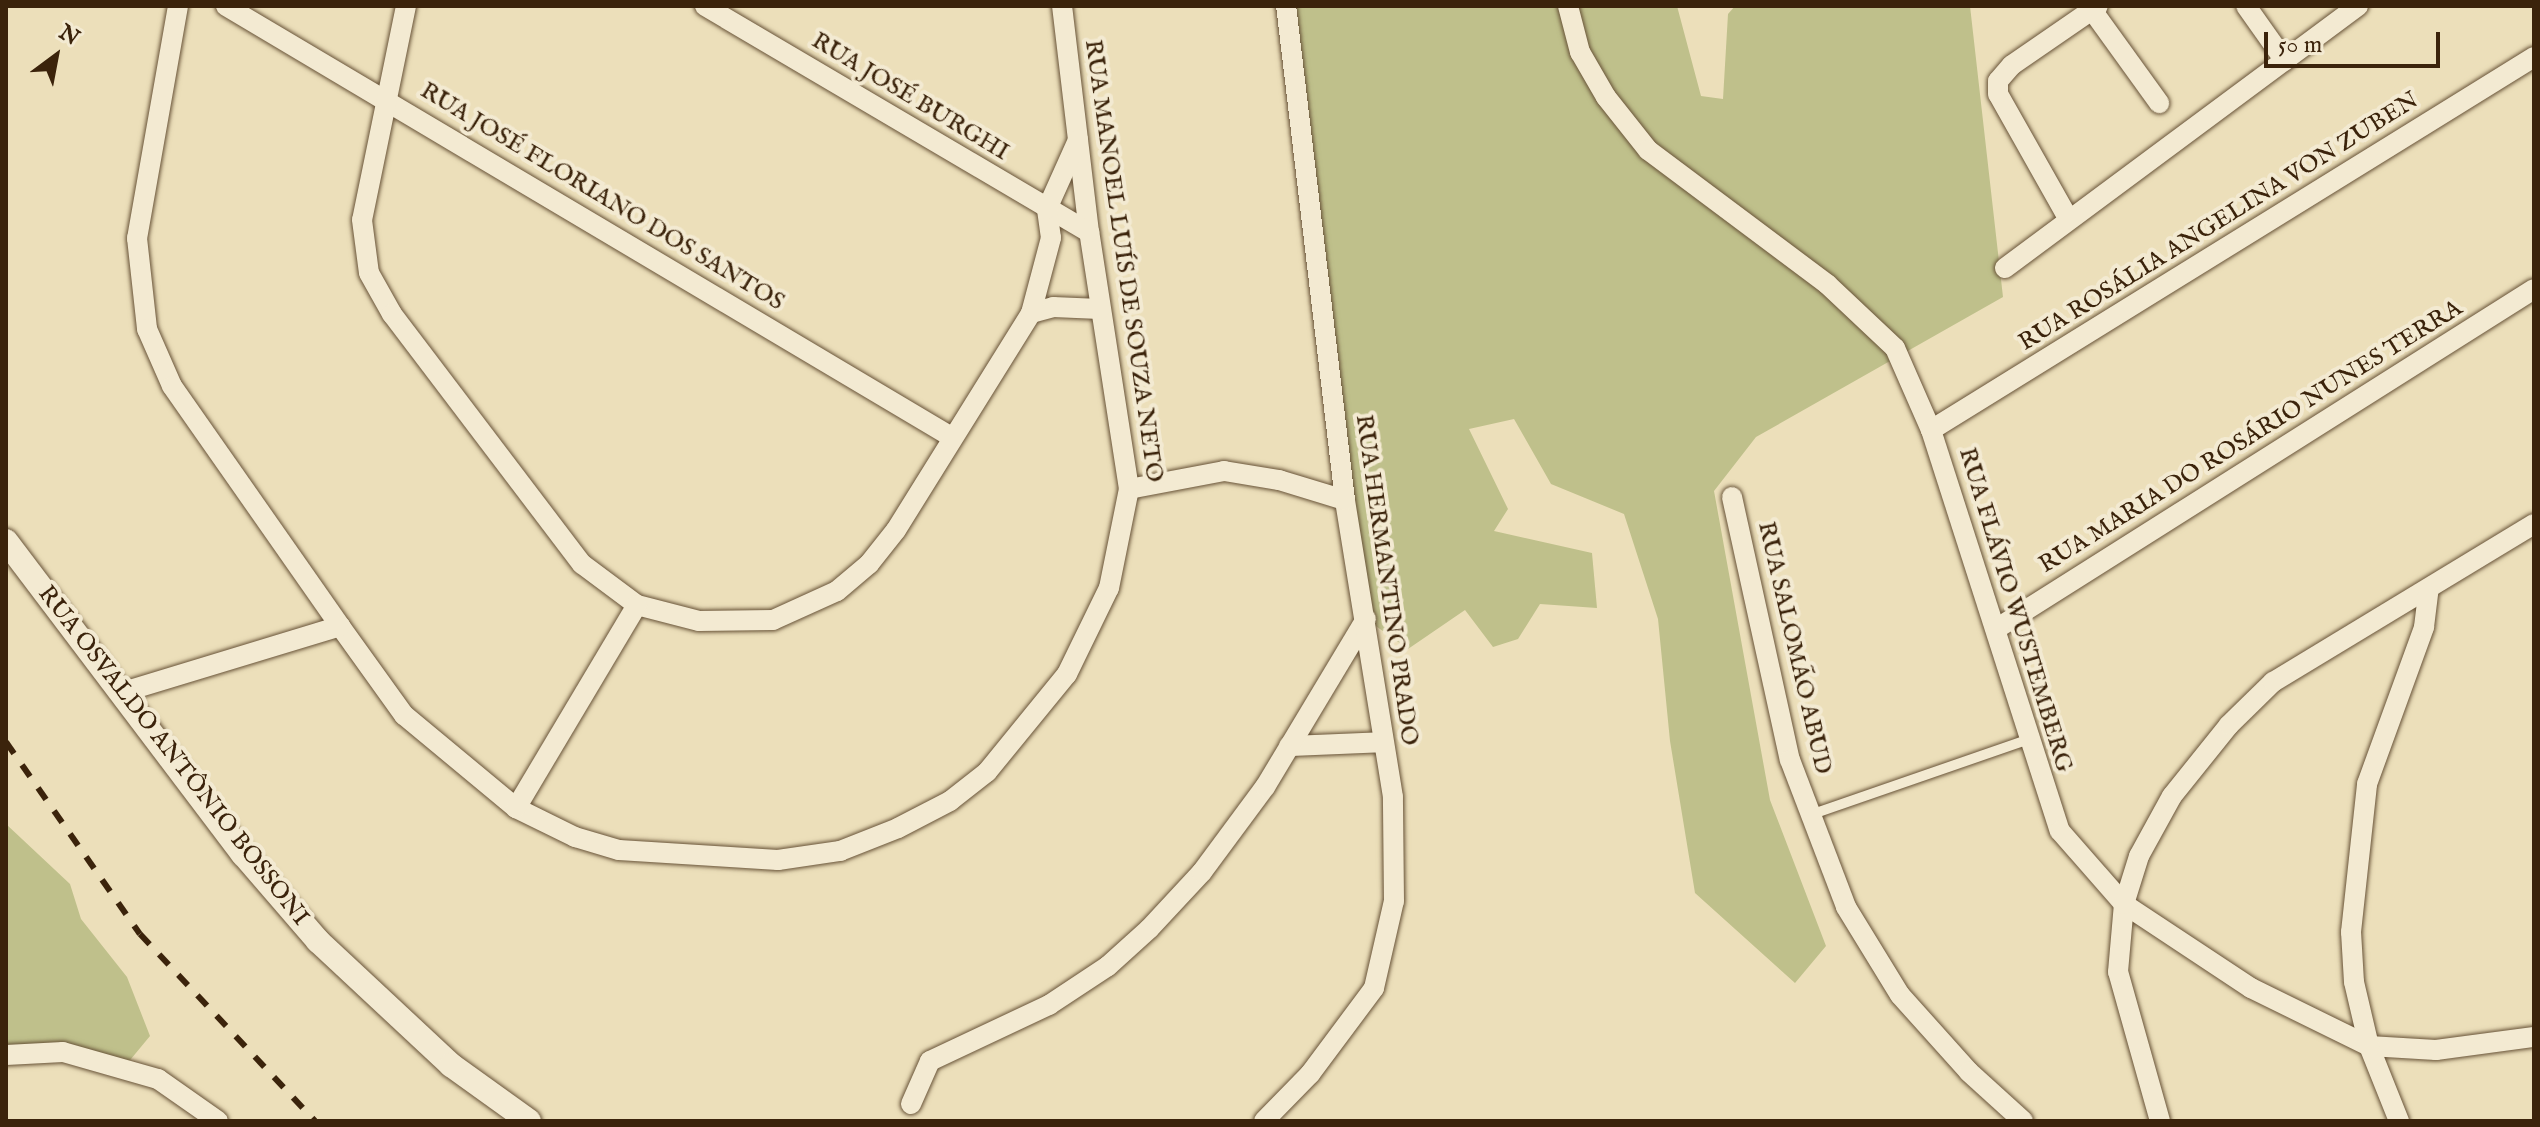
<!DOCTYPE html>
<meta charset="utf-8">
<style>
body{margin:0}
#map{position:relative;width:2540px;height:1127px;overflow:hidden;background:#ecdfba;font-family:"IM FELL English",serif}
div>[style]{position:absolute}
.green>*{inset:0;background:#bfc08b}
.roads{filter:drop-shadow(0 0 2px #675237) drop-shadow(0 0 2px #675237)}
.service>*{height:10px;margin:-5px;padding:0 5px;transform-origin:5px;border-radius:5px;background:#f3ead2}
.minor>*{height:20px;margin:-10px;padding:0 10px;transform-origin:10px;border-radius:10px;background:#f3ead2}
.tertiary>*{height:24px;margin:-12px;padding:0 12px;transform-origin:12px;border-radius:12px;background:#f3ead2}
.rail>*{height:6px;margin-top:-3px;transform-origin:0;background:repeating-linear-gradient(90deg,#3b230b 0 14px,transparent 0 28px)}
span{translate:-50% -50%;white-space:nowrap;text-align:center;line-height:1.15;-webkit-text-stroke:8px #f3ead2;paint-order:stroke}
.street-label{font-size:24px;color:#3b230b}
.frame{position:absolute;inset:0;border:8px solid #3b230b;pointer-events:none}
.north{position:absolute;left:16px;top:16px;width:80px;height:80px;-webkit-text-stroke:6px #f3ead2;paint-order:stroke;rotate:32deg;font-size:22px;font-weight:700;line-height:32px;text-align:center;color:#3b230b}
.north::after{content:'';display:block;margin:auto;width:28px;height:36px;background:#3b230b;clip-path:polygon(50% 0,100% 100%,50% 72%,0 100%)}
.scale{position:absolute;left:2264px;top:32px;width:176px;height:36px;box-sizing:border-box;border:4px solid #3b230b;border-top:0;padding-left:10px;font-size:24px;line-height:28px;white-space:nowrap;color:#3b230b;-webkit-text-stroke:6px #f3ead2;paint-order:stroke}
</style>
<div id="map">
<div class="green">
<i style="clip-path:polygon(1286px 6px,1677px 6px,1701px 96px,1723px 99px,1728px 14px,1735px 6px,1970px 6px,2003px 297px,1756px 437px,1714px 491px,1770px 800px,1826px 946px,1795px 983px,1695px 893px,1670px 741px,1658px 619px,1624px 514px,1551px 484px,1514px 419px,1469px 429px,1508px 509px,1494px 531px,1592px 553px,1597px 608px,1540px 604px,1518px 639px,1493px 647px,1465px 610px,1408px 649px,1366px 619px)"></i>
<i style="clip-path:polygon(6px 824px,70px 884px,81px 919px,127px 977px,150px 1036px,126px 1065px,6px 1051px)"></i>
</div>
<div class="roads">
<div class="service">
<i style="left:1810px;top:815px;width:233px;rotate:-19.1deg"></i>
</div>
<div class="minor">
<i style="left:178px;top:6px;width:236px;rotate:100deg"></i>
<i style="left:137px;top:238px;width:92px;rotate:83.7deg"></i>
<i style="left:147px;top:329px;width:62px;rotate:66.3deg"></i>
<i style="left:172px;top:386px;width:293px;rotate:55deg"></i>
<i style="left:340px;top:626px;width:110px;rotate:54.3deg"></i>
<i style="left:404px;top:715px;width:146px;rotate:39.7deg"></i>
<i style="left:516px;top:808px;width:66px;rotate:26.2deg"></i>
<i style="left:575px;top:837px;width:46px;rotate:16.5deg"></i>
<i style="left:619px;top:850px;width:159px;rotate:3.6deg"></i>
<i style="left:778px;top:860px;width:63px;rotate:-8.3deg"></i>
<i style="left:840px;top:851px;width:62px;rotate:-21.6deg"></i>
<i style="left:898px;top:828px;width:59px;rotate:-27.4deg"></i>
<i style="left:950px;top:801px;width:47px;rotate:-38.1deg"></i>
<i style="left:987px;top:772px;width:127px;rotate:-50.8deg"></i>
<i style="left:1067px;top:674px;width:96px;rotate:-64deg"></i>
<i style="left:1109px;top:588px;width:101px;rotate:-78.6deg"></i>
<i style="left:1129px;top:489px;width:260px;rotate:-98.8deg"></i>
<i style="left:1089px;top:232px;width:228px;rotate:-96.8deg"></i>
<i style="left:226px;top:6px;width:842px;rotate:30.71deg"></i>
<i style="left:406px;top:6px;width:218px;rotate:101.6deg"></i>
<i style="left:362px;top:220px;width:53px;rotate:82.5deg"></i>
<i style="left:369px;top:273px;width:47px;rotate:60.7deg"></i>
<i style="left:392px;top:314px;width:314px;rotate:52.8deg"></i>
<i style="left:582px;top:564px;width:69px;rotate:36.7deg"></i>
<i style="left:637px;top:605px;width:64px;rotate:14.5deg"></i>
<i style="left:699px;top:621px;width:74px;rotate:-0.8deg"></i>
<i style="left:773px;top:620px;width:70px;rotate:-24.4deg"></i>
<i style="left:837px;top:591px;width:42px;rotate:-40.2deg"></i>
<i style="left:869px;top:564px;width:43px;rotate:-51.5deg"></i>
<i style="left:896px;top:530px;width:256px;rotate:-58.1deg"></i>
<i style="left:1031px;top:313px;width:23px;rotate:-15deg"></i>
<i style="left:1053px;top:307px;width:47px;rotate:2.4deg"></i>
<i style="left:705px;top:6px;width:446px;rotate:30.5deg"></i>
<i style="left:1568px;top:6px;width:48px;rotate:75.4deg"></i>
<i style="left:1580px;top:52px;width:52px;rotate:60deg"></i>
<i style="left:1606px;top:97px;width:68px;rotate:51.6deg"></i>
<i style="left:1648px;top:150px;width:224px;rotate:36.8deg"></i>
<i style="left:1827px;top:284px;width:93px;rotate:43.3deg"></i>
<i style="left:1895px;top:348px;width:90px;rotate:66.3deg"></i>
<i style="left:1931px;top:430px;width:421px;rotate:72.2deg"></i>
<i style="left:2060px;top:831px;width:97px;rotate:48.8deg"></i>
<i style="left:2124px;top:904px;width:152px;rotate:33.5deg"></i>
<i style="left:2251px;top:988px;width:131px;rotate:26.2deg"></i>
<i style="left:2369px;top:1046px;width:67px;rotate:3.4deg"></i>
<i style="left:2436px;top:1050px;width:99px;rotate:-7.6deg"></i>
<i style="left:2246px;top:6px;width:67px;rotate:54.7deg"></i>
<i style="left:2092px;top:10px;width:115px;rotate:54.2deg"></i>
<i style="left:2068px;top:218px;width:142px;rotate:-119.4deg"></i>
<i style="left:1998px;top:94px;width:13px;rotate:-90deg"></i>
<i style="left:1998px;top:81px;width:21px;rotate:-49deg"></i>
<i style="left:2012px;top:65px;width:104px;rotate:-34.5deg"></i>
<i style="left:2005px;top:268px;width:440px;rotate:-36.6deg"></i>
<i style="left:1031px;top:313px;width:78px;rotate:-75.1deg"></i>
<i style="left:1051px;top:238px;width:29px;rotate:-98deg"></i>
<i style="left:1047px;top:209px;width:76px;rotate:-65.8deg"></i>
<i style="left:1931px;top:430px;width:709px;rotate:-31.74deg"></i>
<i style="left:1129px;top:489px;width:97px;rotate:-10.7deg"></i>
<i style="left:1224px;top:471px;width:56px;rotate:9.3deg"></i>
<i style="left:1279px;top:480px;width:69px;rotate:16.9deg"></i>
<i style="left:1732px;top:497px;width:269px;rotate:77.6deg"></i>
<i style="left:1790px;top:760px;width:157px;rotate:69.1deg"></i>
<i style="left:1846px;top:907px;width:103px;rotate:58.5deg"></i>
<i style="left:1900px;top:995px;width:103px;rotate:48.1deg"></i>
<i style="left:1969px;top:1072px;width:73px;rotate:42.2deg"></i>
<i style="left:1996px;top:629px;width:636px;rotate:-32.29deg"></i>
<i style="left:120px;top:693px;width:230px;rotate:-16.9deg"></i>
<i style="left:1289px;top:746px;width:94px;rotate:-2.4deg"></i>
<i style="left:516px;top:808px;width:236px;rotate:-59.2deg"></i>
<i style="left:6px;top:1055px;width:57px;rotate:-3deg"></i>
<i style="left:63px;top:1052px;width:99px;rotate:15.9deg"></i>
<i style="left:158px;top:1079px;width:73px;rotate:35deg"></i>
<i style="left:911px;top:1104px;width:47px;rotate:-66.2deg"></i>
<i style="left:930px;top:1061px;width:132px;rotate:-25.2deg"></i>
<i style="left:1049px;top:1005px;width:71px;rotate:-33.5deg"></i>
<i style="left:1108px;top:966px;width:55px;rotate:-42.1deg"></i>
<i style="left:1149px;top:929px;width:78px;rotate:-47.1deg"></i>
<i style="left:1202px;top:872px;width:106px;rotate:-53.5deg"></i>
<i style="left:1265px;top:787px;width:196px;rotate:-59deg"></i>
<i style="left:1264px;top:1121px;width:66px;rotate:-45.6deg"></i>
<i style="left:1310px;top:1074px;width:107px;rotate:-53.3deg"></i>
<i style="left:1374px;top:988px;width:89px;rotate:-77.1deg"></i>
<i style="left:1394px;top:901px;width:104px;rotate:-90.6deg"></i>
<i style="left:1393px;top:797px;width:301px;rotate:-99.2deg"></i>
<i style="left:1345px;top:500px;width:498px;rotate:-96.8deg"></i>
<i style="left:2160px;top:1121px;width:155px;rotate:-105.7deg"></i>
<i style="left:2118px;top:972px;width:68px;rotate:-85deg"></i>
<i style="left:2124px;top:904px;width:50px;rotate:-72.6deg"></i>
<i style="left:2139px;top:856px;width:68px;rotate:-61.2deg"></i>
<i style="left:2172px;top:796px;width:91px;rotate:-51.2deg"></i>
<i style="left:2229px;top:725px;width:62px;rotate:-44.3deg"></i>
<i style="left:2273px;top:682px;width:305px;rotate:-31.2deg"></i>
<i style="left:2399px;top:1121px;width:81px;rotate:-111.8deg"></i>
<i style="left:2369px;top:1046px;width:66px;rotate:-103.2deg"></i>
<i style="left:2354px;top:982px;width:50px;rotate:-93.4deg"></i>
<i style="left:2351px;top:932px;width:149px;rotate:-83.8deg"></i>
<i style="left:2367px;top:784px;width:167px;rotate:-70deg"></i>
<i style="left:2424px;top:627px;width:35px;rotate:-83deg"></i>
</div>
<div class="tertiary">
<i style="left:6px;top:541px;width:393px;rotate:52.9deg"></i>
<i style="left:243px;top:854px;width:115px;rotate:49.2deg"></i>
<i style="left:318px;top:941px;width:182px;rotate:43deg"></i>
<i style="left:451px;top:1065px;width:96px;rotate:35.7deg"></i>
</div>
</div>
<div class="rail">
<i style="left:6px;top:742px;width:234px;rotate:55.1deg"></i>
<i style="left:140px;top:934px;width:256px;rotate:46.9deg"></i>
</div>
<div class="street-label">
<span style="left:910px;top:97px;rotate:31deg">RUA JOSÉ BURGHI</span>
<span style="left:602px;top:197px;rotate:31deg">RUA JOSÉ FLORIANO DOS SANTOS</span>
<span style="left:2219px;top:222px;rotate:-32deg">RUA ROSÁLIA ANGELINA VON ZUBEN</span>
<span style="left:1123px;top:261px;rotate:82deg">RUA MANOEL LUÍS DE SOUZA NETO</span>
<span style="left:2251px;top:437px;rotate:-32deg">RUA MARIA DO ROSÁRIO NUNES TERRA</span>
<span style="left:1386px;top:580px;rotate:82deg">RUA HERMANTINO PRADO</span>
<span style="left:2015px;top:610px;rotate:73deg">RUA FLÁVIO WUSTEMBERG</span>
<span style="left:1794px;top:648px;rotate:77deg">RUA SALOMÃO ABUD</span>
<span style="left:173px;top:756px;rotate:52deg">RUA OSVALDO ANTÔNIO BOSSONI</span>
</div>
<div class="frame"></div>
<div class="north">N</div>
<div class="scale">50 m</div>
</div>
